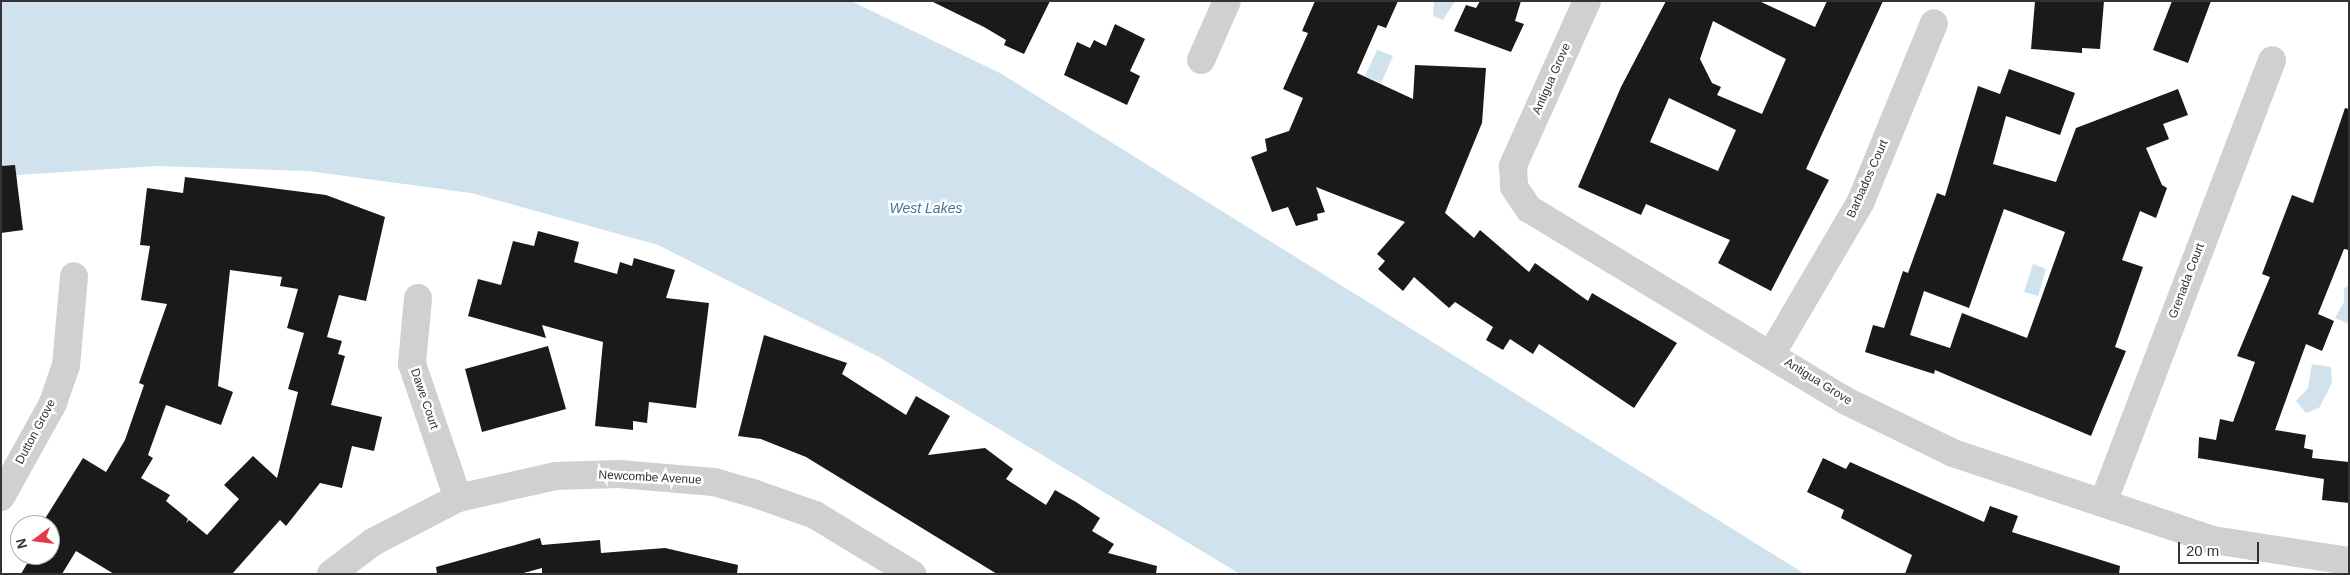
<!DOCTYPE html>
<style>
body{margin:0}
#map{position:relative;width:2350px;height:575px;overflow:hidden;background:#fff;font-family:Arial,sans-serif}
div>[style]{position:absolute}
.water>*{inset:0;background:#cfe2ee}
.building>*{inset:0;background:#1a1a1a}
.minor>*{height:28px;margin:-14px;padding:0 14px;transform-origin:14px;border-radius:14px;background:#d0d0d0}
span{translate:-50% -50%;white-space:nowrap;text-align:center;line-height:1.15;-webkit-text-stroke:5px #fff;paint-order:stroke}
.street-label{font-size:12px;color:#333}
.water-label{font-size:14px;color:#3f7597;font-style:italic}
.frame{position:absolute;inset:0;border:2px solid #333;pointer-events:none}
.north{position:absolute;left:10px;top:515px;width:50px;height:50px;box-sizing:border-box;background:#fff;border:1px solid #adadad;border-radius:50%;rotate:255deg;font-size:14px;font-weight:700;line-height:20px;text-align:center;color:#333}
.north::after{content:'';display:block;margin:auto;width:18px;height:22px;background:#e63946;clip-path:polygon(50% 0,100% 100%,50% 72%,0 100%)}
.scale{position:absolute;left:2178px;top:542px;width:81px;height:22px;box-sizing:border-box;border:2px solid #333;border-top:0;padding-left:6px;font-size:15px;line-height:18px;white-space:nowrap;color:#333;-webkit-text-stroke:4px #fff;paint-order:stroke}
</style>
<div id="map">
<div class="water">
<i style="clip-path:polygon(1px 1px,851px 1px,1000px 73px,1805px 574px,1240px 574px,879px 357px,658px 245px,471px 193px,308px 171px,157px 166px,1px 176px)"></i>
<i style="clip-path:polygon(1434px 1px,1455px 1px,1443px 20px,1433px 16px)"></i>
<i style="clip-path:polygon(1377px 50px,1393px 56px,1381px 83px,1365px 76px)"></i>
<i style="clip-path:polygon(2033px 264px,2046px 269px,2038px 296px,2024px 292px)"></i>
<i style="clip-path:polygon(2349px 286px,2349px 324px,2335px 318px,2344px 302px,2344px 288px)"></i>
<i style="clip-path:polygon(2312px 364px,2331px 367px,2332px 383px,2319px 408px,2306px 413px,2296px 401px,2308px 388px)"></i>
</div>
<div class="building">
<i style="clip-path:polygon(931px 1px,1050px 1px,1024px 54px,1004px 45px,1006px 40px,984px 27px)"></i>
<i style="clip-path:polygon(1315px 1px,1398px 1px,1386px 28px,1378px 25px,1357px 73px,1413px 99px,1415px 65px,1486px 68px,1482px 123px,1445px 213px,1474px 238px,1480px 230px,1529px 272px,1535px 263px,1588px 301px,1592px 293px,1677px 343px,1634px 408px,1539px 344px,1533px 354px,1510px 339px,1503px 350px,1486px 340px,1493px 327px,1455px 302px,1449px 308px,1414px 277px,1403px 291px,1378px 269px,1385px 261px,1377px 254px,1405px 222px,1316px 187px,1325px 212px,1317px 214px,1318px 220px,1296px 226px,1288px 207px,1272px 212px,1251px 157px,1267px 151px,1265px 139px,1289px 131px,1303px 98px,1283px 89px,1308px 33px,1302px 31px)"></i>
<i style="clip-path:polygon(1480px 1px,1521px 1px,1515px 21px,1524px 24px,1511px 52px,1454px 31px,1466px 5px,1476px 8px)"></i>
<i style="clip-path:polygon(evenodd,1666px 1px,1759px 1px,1815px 27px,1827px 1px,1883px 1px,1806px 169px,1829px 180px,1771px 291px,1718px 263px,1730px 240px,1646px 204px,1641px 215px,1578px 187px,1621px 87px,1666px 1px,1713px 21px,1786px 59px,1762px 114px,1717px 95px,1721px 87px,1712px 83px,1700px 59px,1713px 21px,1666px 1px,1669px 98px,1736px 130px,1718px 171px,1650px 142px,1669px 98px)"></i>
<i style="clip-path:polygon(2035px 1px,2104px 1px,2100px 49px,2082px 48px,2082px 53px,2031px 49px)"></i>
<i style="clip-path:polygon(2172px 1px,2211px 1px,2188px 63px,2153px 50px)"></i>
<i style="clip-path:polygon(1115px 24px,1145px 39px,1130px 71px,1140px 76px,1127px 105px,1064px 75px,1077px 42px,1090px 48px,1094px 40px,1106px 46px)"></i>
<i style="clip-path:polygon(evenodd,2009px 69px,2075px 93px,2060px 135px,2006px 116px,1993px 164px,2056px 182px,2076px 128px,2178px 89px,2188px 115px,2163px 124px,2169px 139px,2146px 148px,2162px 185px,2167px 188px,2156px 218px,2140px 211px,2122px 260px,2143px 267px,2115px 347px,2126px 351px,2091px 436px,1935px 370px,1934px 374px,1865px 352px,1873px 325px,1884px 328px,1903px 271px,1908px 273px,1937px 193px,1945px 196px,1978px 86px,2000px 94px,2009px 69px,2004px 209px,2065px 232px,2027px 338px,1962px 313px,1950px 348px,1910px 335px,1924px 291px,1969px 308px,2004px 209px)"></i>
<i style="clip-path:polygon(2345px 108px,2349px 109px,2349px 250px,2344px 249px,2318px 314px,2334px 321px,2322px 351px,2306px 344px,2275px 430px,2306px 435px,2304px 448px,2313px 450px,2312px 458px,2349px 462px,2349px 503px,2322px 500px,2324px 479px,2198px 458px,2199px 437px,2216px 440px,2220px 419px,2233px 422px,2255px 362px,2237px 356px,2270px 277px,2262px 274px,2292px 195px,2313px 203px)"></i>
<i style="clip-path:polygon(15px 165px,23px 230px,1px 233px,1px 166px)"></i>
<i style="clip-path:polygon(evenodd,185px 177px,326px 195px,385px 217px,366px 301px,339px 295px,327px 337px,342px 341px,338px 354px,345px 356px,331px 405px,382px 417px,374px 451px,352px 446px,342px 488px,320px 483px,286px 526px,280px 520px,232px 574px,114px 574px,76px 551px,62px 574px,21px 574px,32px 555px,50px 555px,50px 525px,41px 525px,83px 458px,106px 472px,125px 440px,144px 385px,139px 383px,167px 304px,141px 300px,150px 246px,140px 245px,147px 188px,183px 193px,185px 177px,230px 270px,282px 277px,280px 286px,298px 289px,287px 328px,304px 333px,288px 389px,298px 392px,277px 478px,253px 456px,224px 485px,239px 499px,207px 535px,189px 520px,186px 523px,188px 519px,166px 501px,170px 495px,141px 478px,153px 458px,148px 455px,166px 405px,221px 425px,233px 392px,218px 386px,230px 270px)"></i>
<i style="clip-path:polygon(538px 231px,579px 242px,574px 262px,617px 274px,620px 262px,632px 266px,634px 258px,675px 270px,666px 298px,709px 303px,696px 408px,649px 402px,647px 423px,633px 421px,633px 430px,595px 426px,603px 342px,542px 325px,546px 338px,468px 316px,478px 279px,501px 285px,513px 241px,534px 246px)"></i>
<i style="clip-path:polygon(764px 335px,847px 363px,842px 374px,906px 415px,916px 396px,950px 416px,928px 455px,985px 448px,1013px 469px,1006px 479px,1046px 505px,1055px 490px,1076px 502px,1100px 518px,1092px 531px,1114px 544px,1108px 553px,1157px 566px,1156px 574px,997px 574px,806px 457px,761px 439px,738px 436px)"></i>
<i style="clip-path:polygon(548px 346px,566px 409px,482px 432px,465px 369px)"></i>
<i style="clip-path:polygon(1823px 458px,1846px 469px,1850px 462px,1984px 522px,1990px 506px,2018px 516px,2012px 532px,2120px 566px,2119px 574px,1905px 574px,1912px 555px,1841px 518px,1844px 510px,1807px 492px)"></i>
<i style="clip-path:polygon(540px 538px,542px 545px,600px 540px,601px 553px,665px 548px,738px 565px,737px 574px,542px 574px,542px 568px,520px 574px,437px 574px,436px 567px)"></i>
</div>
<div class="minor">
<i style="left:1587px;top:1px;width:181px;rotate:114.2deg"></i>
<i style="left:1513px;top:166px;width:21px;rotate:87deg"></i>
<i style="left:1514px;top:187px;width:27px;rotate:56deg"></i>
<i style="left:1529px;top:209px;width:368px;rotate:31.2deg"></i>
<i style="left:1844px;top:400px;width:121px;rotate:25.9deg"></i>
<i style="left:1953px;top:453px;width:274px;rotate:18.5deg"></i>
<i style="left:2213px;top:540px;width:138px;rotate:8.8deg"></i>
<i style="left:1201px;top:60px;width:64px;rotate:-66.2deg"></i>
<i style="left:418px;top:298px;width:66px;rotate:95.2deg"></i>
<i style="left:412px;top:364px;width:142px;rotate:71.1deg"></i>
<i style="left:1772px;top:353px;width:176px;rotate:-59.6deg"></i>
<i style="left:1861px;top:201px;width:192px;rotate:-67.7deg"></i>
<i style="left:1px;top:497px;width:107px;rotate:-61deg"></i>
<i style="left:53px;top:403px;width:39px;rotate:-71deg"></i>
<i style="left:66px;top:366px;width:90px;rotate:-84.9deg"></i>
<i style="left:2103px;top:503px;width:474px;rotate:-69.1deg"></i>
<i style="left:331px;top:574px;width:53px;rotate:-37.3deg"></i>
<i style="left:373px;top:542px;width:96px;rotate:-27.4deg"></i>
<i style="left:458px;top:498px;width:100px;rotate:-12.7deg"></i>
<i style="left:556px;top:476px;width:63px;rotate:-1.8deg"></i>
<i style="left:619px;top:474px;width:95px;rotate:4.8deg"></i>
<i style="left:714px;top:482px;width:37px;rotate:16deg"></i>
<i style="left:750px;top:492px;width:69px;rotate:19.5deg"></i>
<i style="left:815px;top:515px;width:114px;rotate:31.3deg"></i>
</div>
<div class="street-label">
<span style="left:1552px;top:79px;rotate:-66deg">Antigua Grove</span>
<span style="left:1868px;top:179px;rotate:-66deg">Barbados Court</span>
<span style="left:2187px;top:281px;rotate:-69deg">Grenada Court</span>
<span style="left:1818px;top:382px;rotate:32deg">Antigua Grove</span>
<span style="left:424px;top:399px;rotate:71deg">Dawe Court</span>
<span style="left:36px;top:432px;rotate:-62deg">Dutton Grove</span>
<span style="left:650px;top:478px;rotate:3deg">Newcombe Avenue</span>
</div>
<div class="water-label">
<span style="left:926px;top:208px">West Lakes</span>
</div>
<div class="frame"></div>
<div class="north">N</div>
<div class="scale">20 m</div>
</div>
